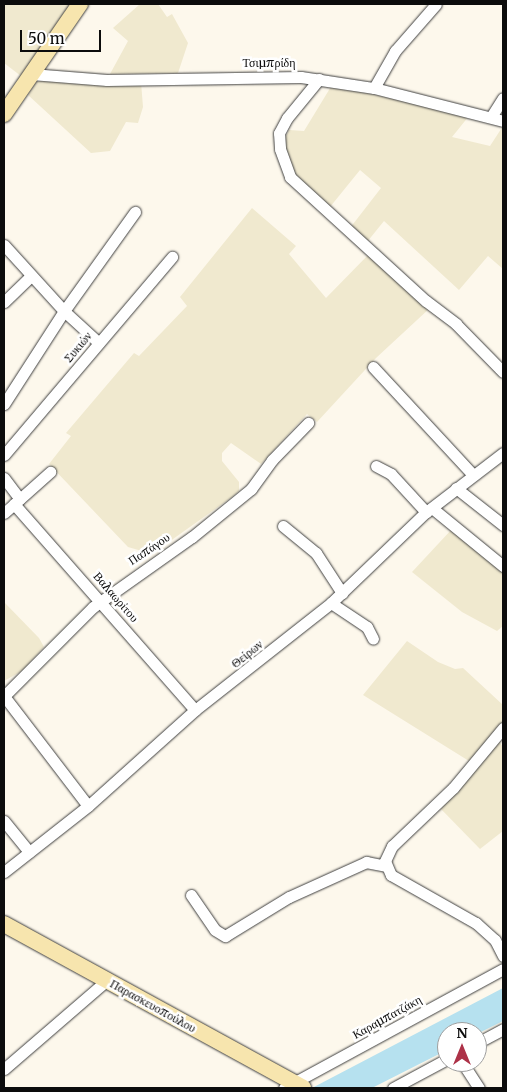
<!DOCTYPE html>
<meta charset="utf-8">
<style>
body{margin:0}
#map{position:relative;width:507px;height:1092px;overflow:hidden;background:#fdf8ec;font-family:Merriweather,serif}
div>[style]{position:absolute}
.farmland>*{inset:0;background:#f0e9cf}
.water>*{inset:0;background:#b6e1ef}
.roads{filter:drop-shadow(0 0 1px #3f3f3f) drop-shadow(0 0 1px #3f3f3f)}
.street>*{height:11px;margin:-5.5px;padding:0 5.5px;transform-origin:5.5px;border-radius:5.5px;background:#fff}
.secondary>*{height:16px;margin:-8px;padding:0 8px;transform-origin:8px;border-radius:8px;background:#f7e5ae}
span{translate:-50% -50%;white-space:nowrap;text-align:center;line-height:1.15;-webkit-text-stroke:5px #fff;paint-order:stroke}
.street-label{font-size:12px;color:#0c0c0c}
.frame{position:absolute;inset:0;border:5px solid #0c0c0c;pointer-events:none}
.north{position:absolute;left:437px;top:1022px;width:50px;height:50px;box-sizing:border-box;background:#fff;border:1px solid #9e9e9e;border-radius:50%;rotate:0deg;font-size:14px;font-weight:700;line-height:20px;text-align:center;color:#0c0c0c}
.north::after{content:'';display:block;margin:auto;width:18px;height:22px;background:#ad3248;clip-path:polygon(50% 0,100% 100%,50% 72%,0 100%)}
.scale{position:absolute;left:20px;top:30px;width:81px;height:22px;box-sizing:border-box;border:2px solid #0c0c0c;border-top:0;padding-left:6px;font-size:15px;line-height:18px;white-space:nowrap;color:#0c0c0c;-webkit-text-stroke:4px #fff;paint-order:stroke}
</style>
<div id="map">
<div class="farmland">
<i style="clip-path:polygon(4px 4px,72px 4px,21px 76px,4px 63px)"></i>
<i style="clip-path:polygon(140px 4px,158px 4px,167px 17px,172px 14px,188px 43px,178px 73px,110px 74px,128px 41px,113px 28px)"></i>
<i style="clip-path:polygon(44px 80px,141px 82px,143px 107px,138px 123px,126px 122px,110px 151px,91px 153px,28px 95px,36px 82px)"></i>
<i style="clip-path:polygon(332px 85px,469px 116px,452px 137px,490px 146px,503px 126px,503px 269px,488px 256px,459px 290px,384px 221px,367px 242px,350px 228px,381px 188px,360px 170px,330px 207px,303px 184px,293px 172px,284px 141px,289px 130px,304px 131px)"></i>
<i style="clip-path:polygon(252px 208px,296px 246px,289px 254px,326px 298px,370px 253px,430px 308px,376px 358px,317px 422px,307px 414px,261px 464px,231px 443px,222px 453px,222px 461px,239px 482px,239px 491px,232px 497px,152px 554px,128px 547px,49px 464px,71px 436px,66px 433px,134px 353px,139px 356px,187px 306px,180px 297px)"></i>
<i style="clip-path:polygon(452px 529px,503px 572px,503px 626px,497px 631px,462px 612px,412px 572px)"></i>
<i style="clip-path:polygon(4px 602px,39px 638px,44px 647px,22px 671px,4px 681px)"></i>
<i style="clip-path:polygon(407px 641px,438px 662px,455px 669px,463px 668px,503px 705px,503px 722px,469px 761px,363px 695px)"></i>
<i style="clip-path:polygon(497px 739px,503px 747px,503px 831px,480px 849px,439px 807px)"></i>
</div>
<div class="water">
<i style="clip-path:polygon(503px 988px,503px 1021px,477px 1034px,447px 1032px,447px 1050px,372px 1088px,312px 1088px)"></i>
</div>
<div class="roads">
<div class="street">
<i style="left:31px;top:74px;width:76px;rotate:4.5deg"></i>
<i style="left:107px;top:80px;width:194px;rotate:-0.9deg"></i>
<i style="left:301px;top:77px;width:74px;rotate:8.6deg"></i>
<i style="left:374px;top:88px;width:133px;rotate:14.3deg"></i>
<i style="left:319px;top:79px;width:50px;rotate:129.4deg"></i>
<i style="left:287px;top:118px;width:17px;rotate:118deg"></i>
<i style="left:279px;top:133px;width:16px;rotate:86deg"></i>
<i style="left:280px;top:149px;width:30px;rotate:70deg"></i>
<i style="left:290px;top:177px;width:184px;rotate:42.4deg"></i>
<i style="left:426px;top:301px;width:38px;rotate:37deg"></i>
<i style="left:456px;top:324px;width:67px;rotate:45.6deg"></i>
<i style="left:374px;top:88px;width:43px;rotate:-60.4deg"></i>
<i style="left:395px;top:51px;width:62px;rotate:-48.9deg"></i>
<i style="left:491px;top:117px;width:22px;rotate:-58deg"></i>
<i style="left:4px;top:245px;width:89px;rotate:47.7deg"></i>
<i style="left:64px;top:311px;width:47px;rotate:42.4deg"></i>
<i style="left:4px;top:302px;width:37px;rotate:-44deg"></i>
<i style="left:373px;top:367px;width:147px;rotate:47.2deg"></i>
<i style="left:4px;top:404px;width:111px;rotate:-57.2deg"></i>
<i style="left:64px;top:311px;width:122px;rotate:-54.4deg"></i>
<i style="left:4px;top:455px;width:260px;rotate:-49.7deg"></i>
<i style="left:376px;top:466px;width:17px;rotate:28deg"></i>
<i style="left:391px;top:474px;width:52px;rotate:47.4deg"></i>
<i style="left:4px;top:478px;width:26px;rotate:53deg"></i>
<i style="left:456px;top:488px;width:60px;rotate:38.2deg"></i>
<i style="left:14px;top:504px;width:274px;rotate:48.7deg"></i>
<i style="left:432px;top:508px;width:92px;rotate:39.2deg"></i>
<i style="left:4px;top:513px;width:62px;rotate:-41.7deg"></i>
<i style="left:283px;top:526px;width:43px;rotate:39.3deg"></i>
<i style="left:316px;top:553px;width:48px;rotate:57deg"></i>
<i style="left:331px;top:603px;width:43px;rotate:33.7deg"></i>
<i style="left:367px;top:627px;width:13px;rotate:63deg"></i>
<i style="left:4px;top:696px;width:126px;rotate:-45deg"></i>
<i style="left:93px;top:607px;width:121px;rotate:-35.3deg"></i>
<i style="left:192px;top:537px;width:76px;rotate:-39.1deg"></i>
<i style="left:251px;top:489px;width:36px;rotate:-54deg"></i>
<i style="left:272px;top:460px;width:52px;rotate:-45.8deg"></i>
<i style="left:4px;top:696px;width:138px;rotate:52.6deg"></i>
<i style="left:503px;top:728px;width:78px;rotate:129.8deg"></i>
<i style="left:453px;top:788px;width:84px;rotate:136.4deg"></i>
<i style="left:392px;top:846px;width:17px;rotate:115deg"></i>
<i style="left:385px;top:861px;width:15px;rotate:67deg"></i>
<i style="left:391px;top:875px;width:98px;rotate:29.5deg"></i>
<i style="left:476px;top:923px;width:25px;rotate:42deg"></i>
<i style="left:495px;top:940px;width:18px;rotate:63deg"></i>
<i style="left:4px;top:821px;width:40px;rotate:51deg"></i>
<i style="left:4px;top:872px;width:107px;rotate:-38.2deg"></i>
<i style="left:88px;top:806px;width:144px;rotate:-41.9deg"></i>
<i style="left:195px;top:710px;width:173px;rotate:-38.2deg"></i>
<i style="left:331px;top:603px;width:132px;rotate:-43.8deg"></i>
<i style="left:426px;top:512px;width:97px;rotate:-37.5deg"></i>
<i style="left:191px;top:895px;width:42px;rotate:55.6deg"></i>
<i style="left:215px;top:930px;width:12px;rotate:31deg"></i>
<i style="left:225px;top:936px;width:75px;rotate:-31.4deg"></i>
<i style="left:289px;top:897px;width:85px;rotate:-24.4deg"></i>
<i style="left:366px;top:862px;width:20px;rotate:11deg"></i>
<i style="left:477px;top:1043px;width:30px;rotate:-28deg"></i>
<i style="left:462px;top:1062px;width:31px;rotate:57deg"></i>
<i style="left:4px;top:1069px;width:136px;rotate:-40.8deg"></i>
<i style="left:284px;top:1088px;width:249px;rotate:-28.5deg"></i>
<i style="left:393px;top:1088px;width:61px;rotate:-28.2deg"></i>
</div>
<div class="secondary">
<i style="left:4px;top:114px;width:134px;rotate:-55.4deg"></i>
<i style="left:4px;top:924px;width:341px;rotate:28.7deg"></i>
</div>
</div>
<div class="street-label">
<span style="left:269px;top:63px">Τσιμπρίδη</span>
<span style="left:78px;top:347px;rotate:-50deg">Συκιών</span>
<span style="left:149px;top:549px;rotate:-34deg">Παπάγου</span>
<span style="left:116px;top:597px;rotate:49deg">Βαλαωρίτου</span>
<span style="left:247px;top:654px;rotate:-39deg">Θείρων</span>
<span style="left:153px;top:1006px;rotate:29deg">Παρασκευοπούλου</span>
<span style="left:387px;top:1017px;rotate:-29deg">Καραμπατζάκη</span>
</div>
<div class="frame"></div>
<div class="north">N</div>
<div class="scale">50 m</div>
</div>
